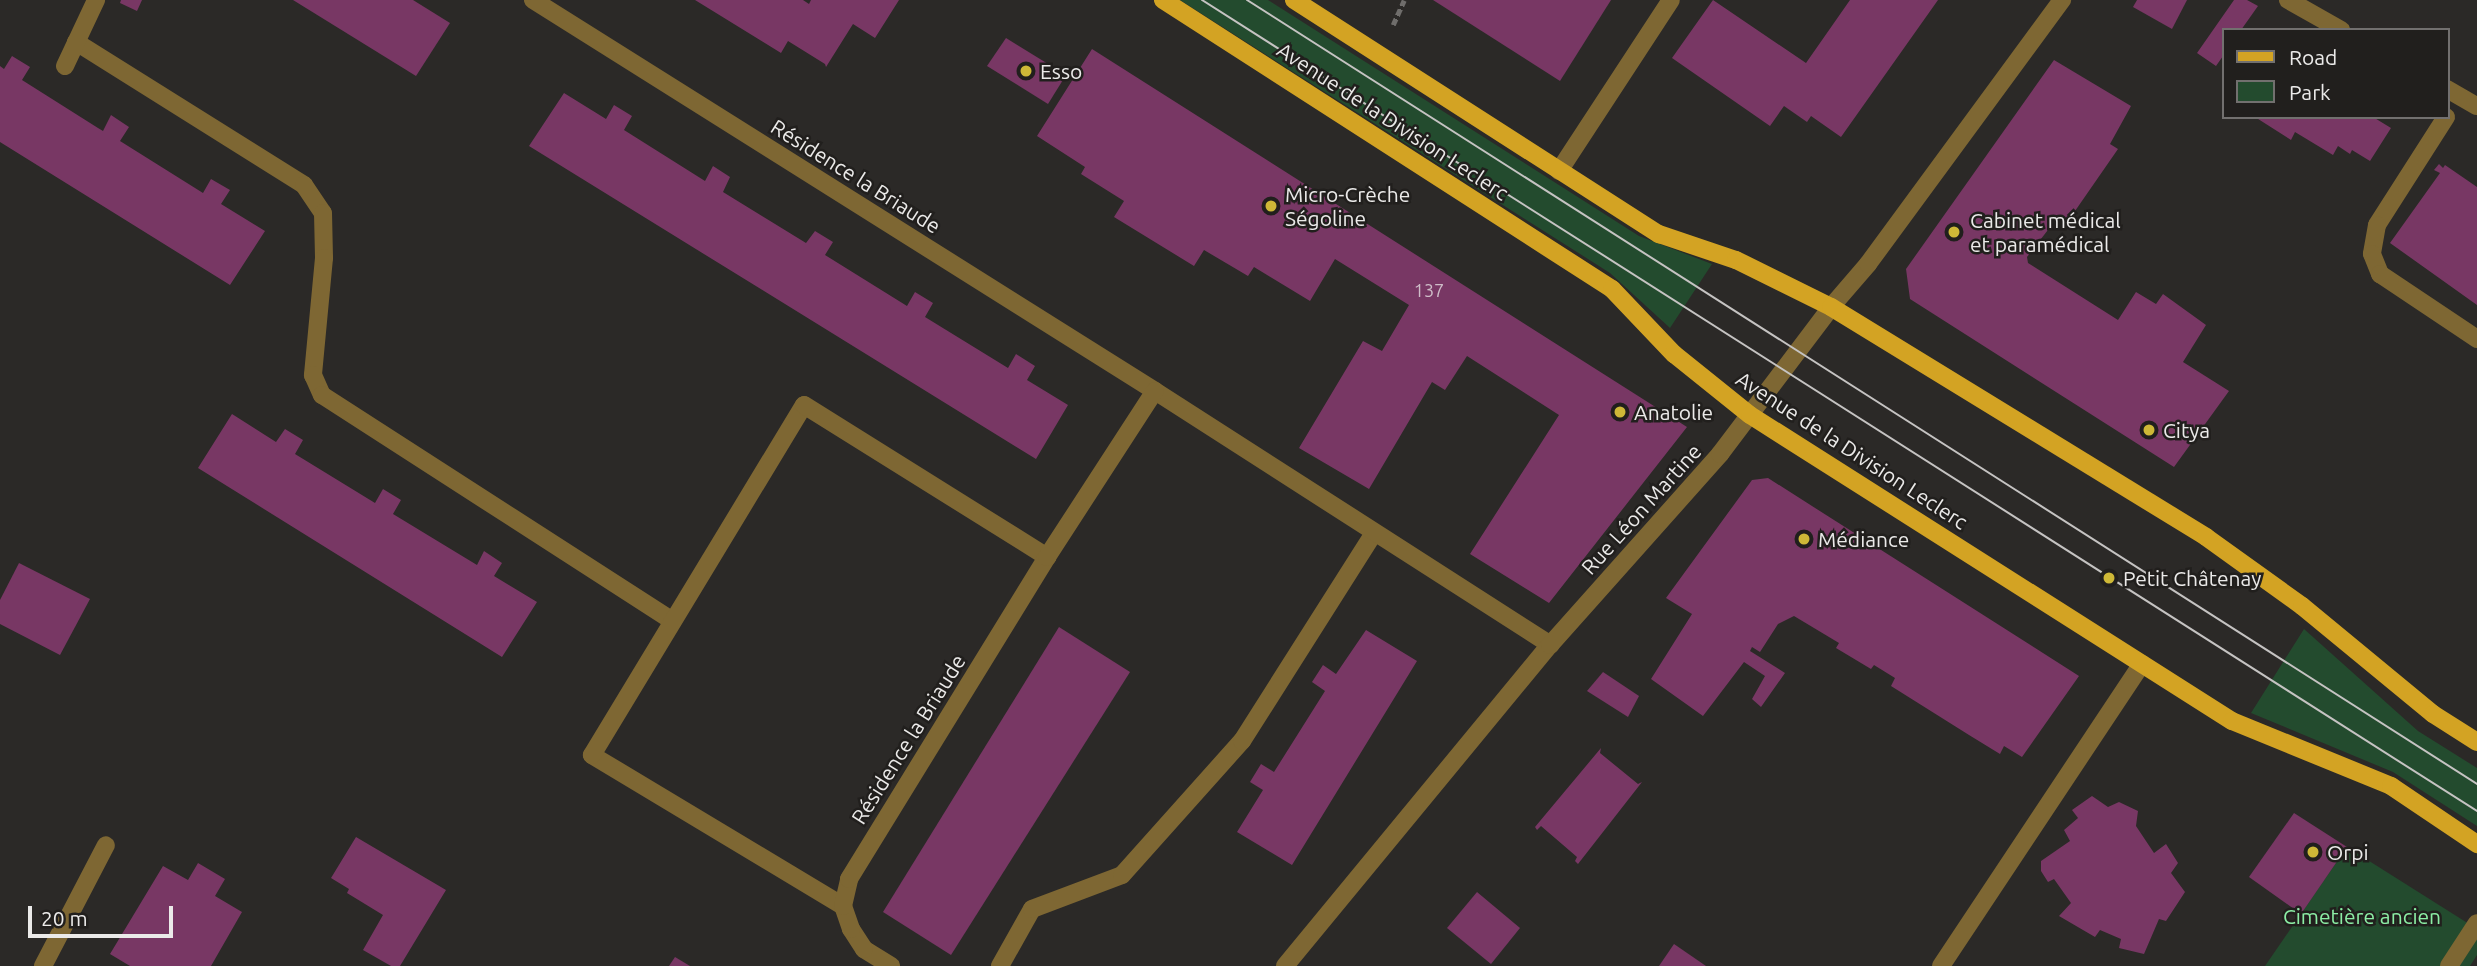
<!DOCTYPE html>
<meta charset="utf-8">
<style>
body{margin:0}
#map{position:relative;width:2477px;height:966px;overflow:hidden;background:#2b2927;font-family:Ubuntu,sans-serif}
div>[style]{position:absolute}
.green>*{inset:0;background:#234b2e}
.building>*{inset:0;background:#783764}
.path>*{height:4.5px;margin-top:-2.25px;transform-origin:0;background:repeating-linear-gradient(90deg,#6f6d6b 0 7px,transparent 0 10.5px)}
.service>*{height:18px;margin:-9px;padding:0 9px;transform-origin:9px;border-radius:9px;background:#7e6733}
.minor>*{height:18px;margin:-9px;padding:0 9px;transform-origin:9px;border-radius:9px;background:#7e6733}
.primary>*{height:18px;margin:-9px;padding:0 9px;transform-origin:9px;border-radius:9px;background:#d3a323}
.tram>*{height:2px;margin:-1px;padding:0 1px;transform-origin:1px;border-radius:1px;background:#c5c3c2}
.dots>*{width:19px;height:19px;translate:-50% -50%;box-sizing:border-box;border:4px solid #211f1d;border-radius:50%}
span{translate:-50% -50%;white-space:nowrap;text-align:center;line-height:1.15;-webkit-text-stroke:5px #211f1d;paint-order:stroke}
.number-label{font-size:18px;color:#cebdc8}
.number-label span{-webkit-text-stroke-width:0}
.poi-label{font-size:21px;color:#ebeae9}
.left{translate:0 -50%;text-align:left}
.street-label{font-size:21px;color:#ebeae9}
.park-label{font-size:21px;color:#8ceea5}
.legend{position:absolute;left:2222px;top:28px;width:228px;height:91px;box-sizing:border-box;background:#211f1d;border:2px solid #72706f;margin:0;padding:9px 12px;list-style:none;font-size:21px;color:#ebeae9}
.legend li{display:flex;align-items:center;gap:14px;height:35px}
.legend b{width:35px;border:2px solid #72706f}
.scale{position:absolute;left:28px;top:906px;width:145px;height:32px;box-sizing:border-box;border:4px solid #ebeae9;border-top:0;padding-left:9px;font-size:21px;line-height:24px;white-space:nowrap;color:#ebeae9;-webkit-text-stroke:5px #211f1d;paint-order:stroke}
</style>
<div id="map">
<div class="green">
<i style="clip-path:polygon(1180px 0,1268px 0,1639px 236px,1712px 264px,1670px 328px,1610px 273px)"></i>
<i style="clip-path:polygon(2304px 629px,2418px 731px,2477px 768px,2477px 826px,2393px 772px,2251px 713px)"></i>
<i style="clip-path:polygon(2347px 847px,2477px 929px,2477px 955px,2470px 966px,2265px 966px)"></i>
</div>
<div class="building">
<i style="clip-path:polygon(121px 0,142px 0,137px 11px,120px 3px)"></i>
<i style="clip-path:polygon(293px 0,413px 0,450px 23px,416px 76px)"></i>
<i style="clip-path:polygon(695px 0,803px 0,809px 4px,811px 0,899px 0,875px 38px,853px 24px,826px 67px,825px 64px,788px 41px,781px 53px)"></i>
<i style="clip-path:polygon(1433px 0,1611px 0,1560px 81px)"></i>
<i style="clip-path:polygon(1713px 0,1806px 63px,1850px 0,1938px 0,1841px 137px,1811px 116px,1807px 122px,1784px 106px,1770px 126px,1672px 58px)"></i>
<i style="clip-path:polygon(2137px 0,2187px 0,2172px 29px,2133px 7px)"></i>
<i style="clip-path:polygon(2234px 0,2247px 0,2258px 6px,2241px 30px,2223px 30px,2223px 56px,2216px 66px,2197px 53px)"></i>
<i style="clip-path:polygon(1006px 38px,1066px 75px,1048px 104px,987px 66px)"></i>
<i style="clip-path:polygon(1092px 49px,1687px 427px,1549px 603px,1470px 554px,1559px 415px,1467px 356px,1445px 390px,1432px 382px,1369px 489px,1299px 448px,1363px 341px,1382px 351px,1409px 305px,1335px 259px,1310px 301px,1254px 267px,1248px 276px,1204px 250px,1194px 266px,1114px 217px,1124px 201px,1081px 174px,1085px 167px,1037px 136px)"></i>
<i style="clip-path:polygon(12px 56px,30px 67px,22px 80px,98px 128px,103px 131px,111px 115px,129px 127px,120px 141px,203px 193px,211px 179px,230px 190px,221px 204px,265px 231px,230px 285px,0 142px,0 66px,4px 69px)"></i>
<i style="clip-path:polygon(2054px 60px,2131px 106px,2110px 144px,2118px 149px,2066px 224px,2058px 217px,2027px 257px,2028px 263px,2118px 320px,2136px 292px,2156px 304px,2163px 294px,2206px 325px,2183px 362px,2229px 391px,2174px 467px,1910px 299px,1906px 269px)"></i>
<i style="clip-path:polygon(564px 93px,606px 119px,614px 105px,632px 116px,624px 130px,705px 181px,713px 166px,730px 177px,723px 192px,806px 243px,815px 231px,833px 242px,825px 255px,907px 306px,915px 292px,933px 303px,925px 317px,1008px 368px,1016px 354px,1035px 366px,1027px 380px,1068px 405px,1036px 459px,529px 146px)"></i>
<i style="clip-path:polygon(2255px 117px,2373px 117px,2391px 128px,2370px 161px,2352px 150px,2350px 154px,2338px 146px,2333px 155px,2295px 132px,2291px 140px)"></i>
<i style="clip-path:polygon(2439px 164px,2443px 168px,2445px 165px,2477px 187px,2477px 305px,2390px 243px,2440px 173px,2434px 170px)"></i>
<i style="clip-path:polygon(232px 414px,276px 442px,285px 429px,303px 440px,295px 454px,375px 503px,383px 489px,401px 500px,393px 514px,477px 565px,484px 551px,502px 563px,494px 576px,537px 602px,502px 657px,198px 468px)"></i>
<i style="clip-path:polygon(1768px 478px,2079px 676px,2022px 757px,2004px 746px,2000px 754px,1969px 735px,1891px 686px,1895px 678px,1874px 665px,1871px 669px,1836px 648px,1839px 643px,1794px 616px,1778px 624px,1760px 652px,1752px 647px,1750px 651px,1785px 673px,1761px 707px,1752px 699px,1765px 676px,1744px 662px,1703px 716px,1651px 679px,1692px 614px,1666px 598px,1752px 480px)"></i>
<i style="clip-path:polygon(19px 563px,90px 599px,60px 655px,0 624px,0 600px)"></i>
<i style="clip-path:polygon(1059px 627px,1130px 672px,951px 955px,883px 912px)"></i>
<i style="clip-path:polygon(1366px 630px,1417px 661px,1292px 865px,1237px 832px,1263px 790px,1250px 782px,1261px 764px,1274px 772px,1325px 691px,1312px 682px,1323px 665px,1336px 674px)"></i>
<i style="clip-path:polygon(1603px 672px,1639px 696px,1628px 717px,1587px 691px)"></i>
<i style="clip-path:polygon(1601px 748px,1600px 753px,1638px 784px,1642px 782px,1578px 864px,1575px 861px,1577px 857px,1541px 826px,1537px 830px,1535px 827px)"></i>
<i style="clip-path:polygon(2092px 796px,2108px 807px,2119px 802px,2138px 811px,2136px 826px,2154px 853px,2166px 844px,2178px 863px,2171px 873px,2185px 892px,2166px 921px,2159px 919px,2144px 954px,2119px 948px,2121px 939px,2100px 930px,2095px 937px,2059px 916px,2071px 903px,2054px 879px,2048px 882px,2041px 871px,2041px 861px,2070px 841px,2064px 830px,2078px 818px,2072px 810px)"></i>
<i style="clip-path:polygon(2294px 813px,2347px 847px,2301px 914px,2249px 877px)"></i>
<i style="clip-path:polygon(356px 837px,446px 890px,400px 966px,391px 966px,363px 950px,383px 915px,347px 893px,349px 889px,331px 878px)"></i>
<i style="clip-path:polygon(198px 863px,225px 879px,215px 896px,242px 912px,211px 966px,130px 966px,110px 954px,163px 866px,188px 880px)"></i>
<i style="clip-path:polygon(1477px 892px,1520px 928px,1491px 964px,1447px 928px)"></i>
<i style="clip-path:polygon(1674px 944px,1706px 966px,1659px 966px)"></i>
<i style="clip-path:polygon(675px 957px,690px 966px,669px 966px)"></i>
</div>
<div class="path">
<i style="left:1393px;top:25px;width:27px;rotate:-66deg"></i>
</div>
<div class="service">
<i style="left:76px;top:42px;width:269px;rotate:32.1deg"></i>
<i style="left:304px;top:185px;width:34px;rotate:56deg"></i>
<i style="left:323px;top:213px;width:45px;rotate:88.7deg"></i>
<i style="left:324px;top:258px;width:118px;rotate:95.4deg"></i>
<i style="left:313px;top:375px;width:22px;rotate:66deg"></i>
<i style="left:322px;top:395px;width:417px;rotate:32.8deg"></i>
<i style="left:2446px;top:117px;width:128px;rotate:122.6deg"></i>
<i style="left:2377px;top:225px;width:29px;rotate:100deg"></i>
<i style="left:2372px;top:254px;width:22px;rotate:68deg"></i>
<i style="left:2380px;top:274px;width:117px;rotate:33.8deg"></i>
<i style="left:1559px;top:171px;width:204px;rotate:-56.8deg"></i>
<i style="left:843px;top:906px;width:293px;rotate:-149deg"></i>
<i style="left:592px;top:755px;width:409px;rotate:-58.8deg"></i>
<i style="left:804px;top:405px;width:287px;rotate:32deg"></i>
<i style="left:43px;top:966px;width:136px;rotate:-62.5deg"></i>
<i style="left:1000px;top:966px;width:65px;rotate:-60.7deg"></i>
<i style="left:1032px;top:909px;width:96px;rotate:-20.7deg"></i>
<i style="left:1122px;top:875px;width:180px;rotate:-48.2deg"></i>
<i style="left:1242px;top:741px;width:246px;rotate:-57.6deg"></i>
<i style="left:1941px;top:966px;width:363px;rotate:-56.4deg"></i>
<i style="left:2449px;top:966px;width:51px;rotate:-56.9deg"></i>
</div>
<div class="minor">
<i style="left:533px;top:0;width:735px;rotate:32.15deg"></i>
<i style="left:1155px;top:391px;width:470px;rotate:32.7deg"></i>
<i style="left:2288px;top:0;width:61px;rotate:29.5deg"></i>
<i style="left:65px;top:66px;width:73px;rotate:-64.8deg"></i>
<i style="left:2447px;top:89px;width:34px;rotate:30deg"></i>
<i style="left:891px;top:966px;width:32px;rotate:-148deg"></i>
<i style="left:864px;top:949px;width:24px;rotate:-123deg"></i>
<i style="left:851px;top:929px;width:24px;rotate:-109deg"></i>
<i style="left:843px;top:906px;width:28px;rotate:-77deg"></i>
<i style="left:849px;top:879px;width:378px;rotate:-58.4deg"></i>
<i style="left:1047px;top:557px;width:198px;rotate:-57deg"></i>
<i style="left:1285px;top:966px;width:416px;rotate:-50.5deg"></i>
<i style="left:1550px;top:645px;width:256px;rotate:-48.3deg"></i>
<i style="left:1720px;top:454px;width:184px;rotate:-52.9deg"></i>
<i style="left:1831px;top:307px;width:57px;rotate:-49.3deg"></i>
<i style="left:1868px;top:264px;width:328px;rotate:-53.7deg"></i>
</div>
<div class="primary">
<i style="left:1163px;top:0;width:534px;rotate:32.77deg"></i>
<i style="left:1612px;top:289px;width:90px;rotate:46.4deg"></i>
<i style="left:1674px;top:354px;width:97px;rotate:38.8deg"></i>
<i style="left:1750px;top:415px;width:571px;rotate:32.41deg"></i>
<i style="left:2232px;top:721px;width:172px;rotate:22.2deg"></i>
<i style="left:2391px;top:786px;width:104px;rotate:34deg"></i>
<i style="left:1294px;top:0;width:434px;rotate:32.7deg"></i>
<i style="left:1659px;top:234px;width:81px;rotate:18.7deg"></i>
<i style="left:1736px;top:260px;width:106px;rotate:26.3deg"></i>
<i style="left:1831px;top:307px;width:440px;rotate:31.5deg"></i>
<i style="left:2206px;top:537px;width:118px;rotate:35.7deg"></i>
<i style="left:2302px;top:606px;width:170px;rotate:39.5deg"></i>
<i style="left:2433px;top:714px;width:52px;rotate:32.5deg"></i>
</div>
<div class="tram">
<i style="left:1202px;top:0;width:1511px;rotate:32.46deg"></i>
<i style="left:1247px;top:0;width:1459px;rotate:32.51deg"></i>
</div>
<div class="dots">
<i style="left:1026px;top:71px;background:#ceb837"></i>
<i style="left:1271px;top:206px;background:#ceb837"></i>
<i style="left:1954px;top:232px;background:#ceb837"></i>
<i style="left:1620px;top:412px;background:#ceb837"></i>
<i style="left:2149px;top:430px;background:#ceb837"></i>
<i style="left:1804px;top:539px;background:#ceb837"></i>
<i style="left:2109px;top:578px;background:#ceb837"></i>
<i style="left:2313px;top:852px;background:#ceb837"></i>
</div>
<div class="number-label">
<span style="left:1429px;top:290px">137</span>
</div>
<div class="poi-label">
<span class="left" style="left:1040px;top:71px">Esso</span>
<span class="left" style="left:1285px;top:206px">Micro-Crèche<br>Ségoline</span>
<span class="left" style="left:1970px;top:232px">Cabinet médical<br>et paramédical</span>
<span class="left" style="left:1634px;top:412px">Anatolie</span>
<span class="left" style="left:2163px;top:430px">Citya</span>
<span class="left" style="left:1818px;top:539px">Médiance</span>
<span class="left" style="left:2123px;top:578px">Petit Châtenay</span>
<span class="left" style="left:2327px;top:852px">Orpi</span>
</div>
<div class="street-label">
<span style="left:1393px;top:121px;rotate:33deg">Avenue de la Division Leclerc</span>
<span style="left:856px;top:176px;rotate:32deg">Résidence la Briaude</span>
<span style="left:1852px;top:450px;rotate:33deg">Avenue de la Division Leclerc</span>
<span style="left:1641px;top:509px;rotate:-48deg">Rue Léon Martine</span>
<span style="left:908px;top:739px;rotate:-58deg">Résidence la Briaude</span>
</div>
<div class="park-label">
<span style="left:2362px;top:916px">Cimetière ancien</span>
</div>
<ul class="legend">
<li><b style="height:9px;background:#d3a323"></b>Road</li>
<li><b style="height:19px;background:#234b2e"></b>Park</li>
</ul>
<div class="scale">20 m</div>
</div>
